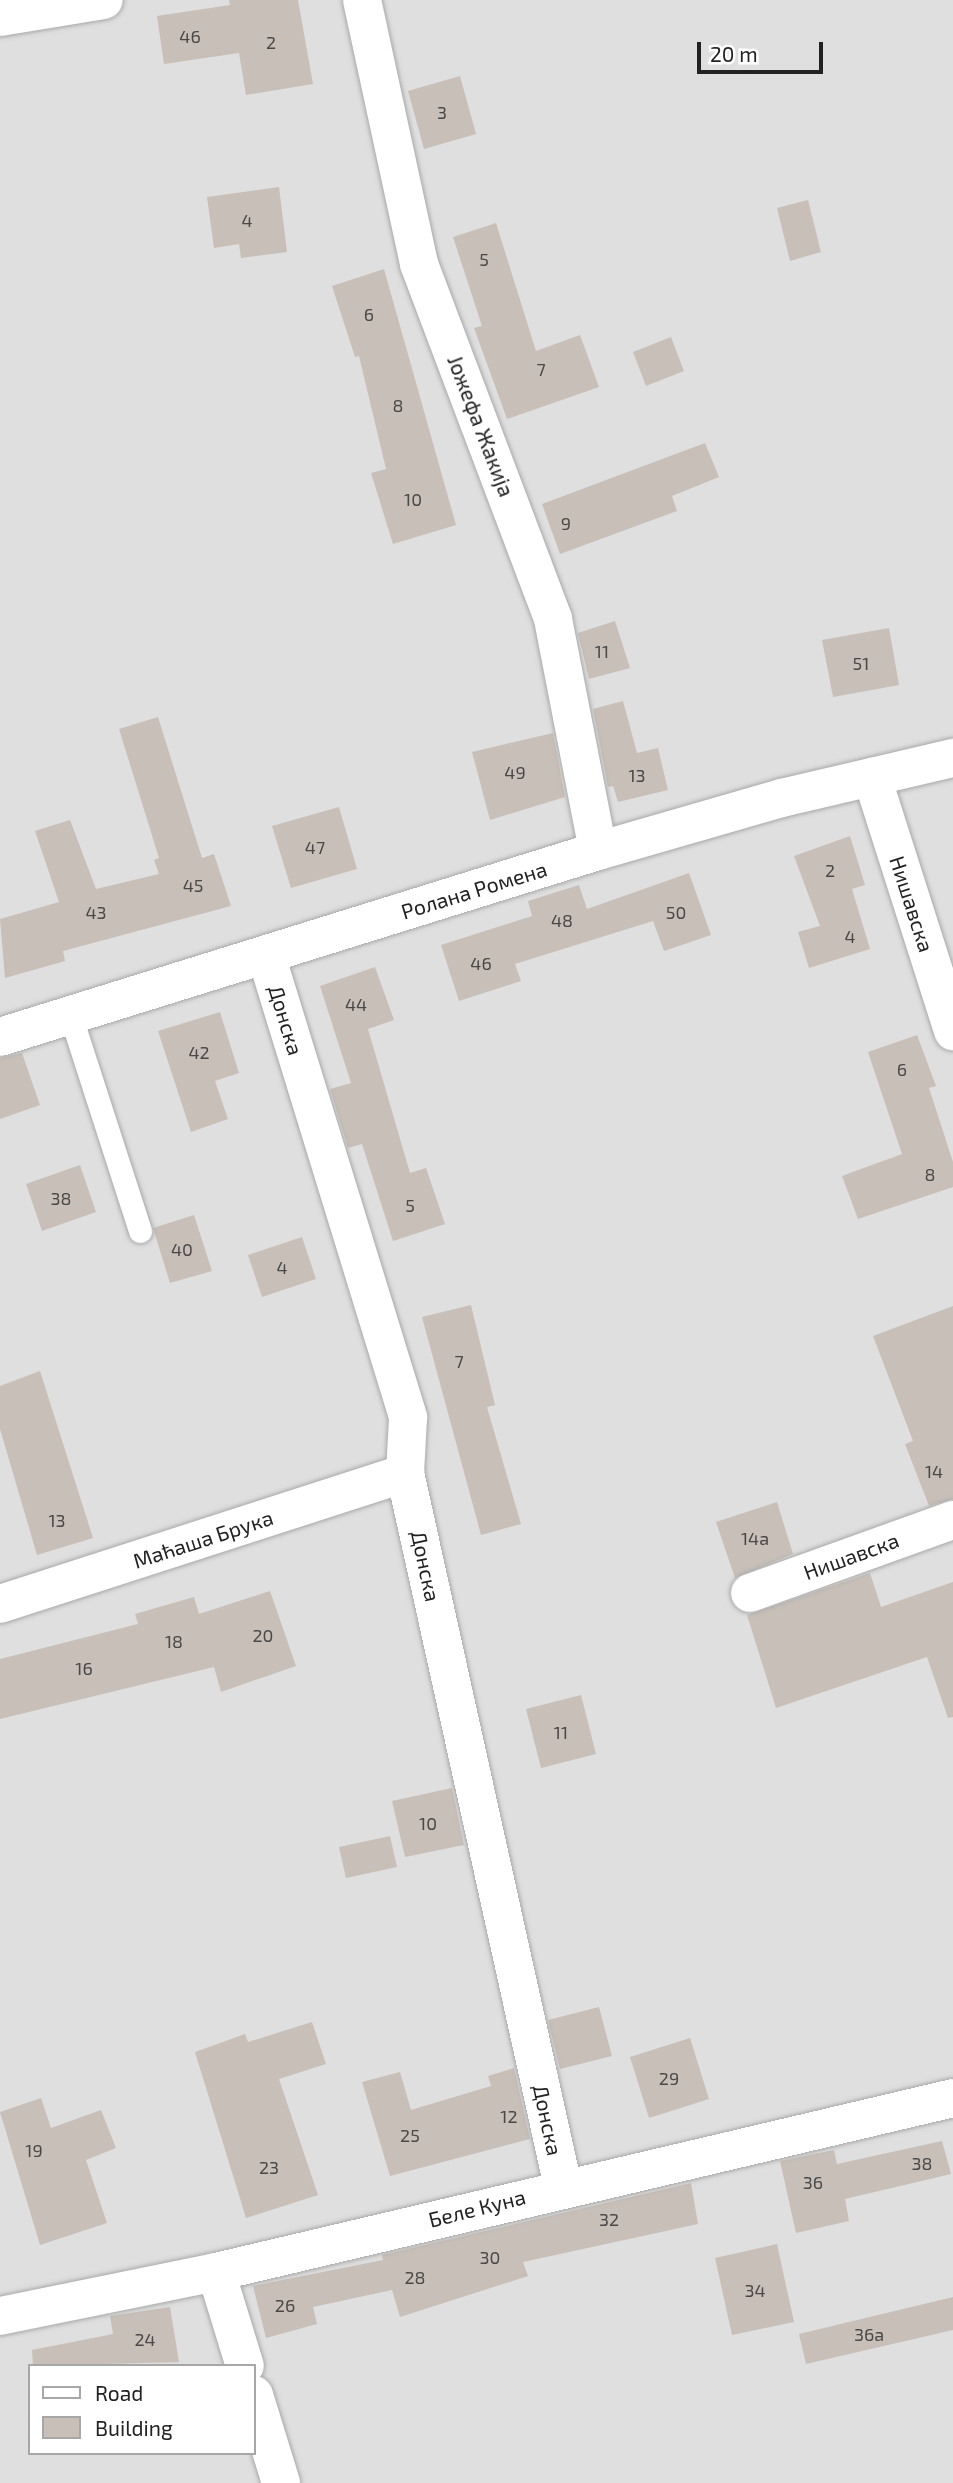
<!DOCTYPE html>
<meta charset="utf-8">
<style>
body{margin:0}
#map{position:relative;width:953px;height:2483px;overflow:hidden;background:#f2efe9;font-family:"Exo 2",sans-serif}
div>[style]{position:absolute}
.residential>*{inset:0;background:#e0dfdf}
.building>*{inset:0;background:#c7bfb8}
.roads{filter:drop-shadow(0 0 2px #a9a9a9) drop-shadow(0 0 2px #a9a9a9)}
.service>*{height:23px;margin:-11.5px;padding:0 11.5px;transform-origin:11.5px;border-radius:11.5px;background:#fff}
.minor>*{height:38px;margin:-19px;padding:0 19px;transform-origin:19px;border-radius:19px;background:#fff}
span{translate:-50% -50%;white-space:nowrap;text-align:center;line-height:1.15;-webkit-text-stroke:5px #fff;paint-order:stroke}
.number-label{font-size:18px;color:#4b4948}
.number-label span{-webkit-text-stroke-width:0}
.street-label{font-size:21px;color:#222}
.legend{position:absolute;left:28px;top:2364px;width:228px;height:91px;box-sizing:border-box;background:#fff;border:2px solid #a7a7a7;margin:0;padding:9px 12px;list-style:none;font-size:21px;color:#222}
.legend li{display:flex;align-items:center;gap:14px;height:35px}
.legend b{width:35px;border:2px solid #a7a7a7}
.scale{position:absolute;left:697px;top:42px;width:126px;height:32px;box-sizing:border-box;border:4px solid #222;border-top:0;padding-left:9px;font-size:21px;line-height:24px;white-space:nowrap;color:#222;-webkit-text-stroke:5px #fff;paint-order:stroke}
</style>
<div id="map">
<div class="residential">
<i style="clip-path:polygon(evenodd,0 0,953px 0,953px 2483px,0 2483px,0 0,30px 2366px,254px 2366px,254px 2453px,30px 2453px,30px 2366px)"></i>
</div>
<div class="building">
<i style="clip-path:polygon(229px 0,298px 0,313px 84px,246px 95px,239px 53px,164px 64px,157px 16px,230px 5px)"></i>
<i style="clip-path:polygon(460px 76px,476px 134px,424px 149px,408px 91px)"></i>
<i style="clip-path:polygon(279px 187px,287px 252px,241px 258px,239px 244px,214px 248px,207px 197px)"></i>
<i style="clip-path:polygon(808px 200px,821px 252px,790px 261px,777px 208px)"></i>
<i style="clip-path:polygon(496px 223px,536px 351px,580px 335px,599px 387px,507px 419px,474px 328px,482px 326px,453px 237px)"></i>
<i style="clip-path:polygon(384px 269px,456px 525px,393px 544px,371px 473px,386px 469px,359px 356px,355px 357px,332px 286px)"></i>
<i style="clip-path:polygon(671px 337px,684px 371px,646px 386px,633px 352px)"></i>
<i style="clip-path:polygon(705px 443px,719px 477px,672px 496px,677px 511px,560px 554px,542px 504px)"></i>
<i style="clip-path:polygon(615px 621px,630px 668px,589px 679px,578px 633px)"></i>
<i style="clip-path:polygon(889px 628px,899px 685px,833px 697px,822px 640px)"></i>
<i style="clip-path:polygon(623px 701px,637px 753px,658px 748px,668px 790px,618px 802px,613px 786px,608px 787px,593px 709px)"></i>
<i style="clip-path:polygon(158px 717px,202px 858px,214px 854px,231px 906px,63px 951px,65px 961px,5px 978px,0 919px,59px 902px,35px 831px,70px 820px,96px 889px,159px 874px,154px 860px,159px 858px,119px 729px)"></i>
<i style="clip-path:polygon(553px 733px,565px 797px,490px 820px,472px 752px)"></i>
<i style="clip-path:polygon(339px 807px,357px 869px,291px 888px,272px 826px)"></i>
<i style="clip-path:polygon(850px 836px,865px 885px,852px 889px,870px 949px,809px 968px,798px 932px,820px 926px,794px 856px)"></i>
<i style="clip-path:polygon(689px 873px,711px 935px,664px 951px,653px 921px,515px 964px,521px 981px,459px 1001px,441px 945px,532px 916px,528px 901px,579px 885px,587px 909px)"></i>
<i style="clip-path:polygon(375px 967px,394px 1020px,368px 1029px,410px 1173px,426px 1168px,445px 1224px,393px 1241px,362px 1144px,348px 1148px,330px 1089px,351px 1083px,320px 986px)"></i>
<i style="clip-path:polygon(220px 1012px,239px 1073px,215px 1081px,228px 1119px,191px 1132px,158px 1031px)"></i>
<i style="clip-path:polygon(917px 1035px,936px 1086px,929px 1088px,953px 1162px,953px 1187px,858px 1219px,842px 1176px,902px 1154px,868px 1052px)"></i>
<i style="clip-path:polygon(22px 1053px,40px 1105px,0 1119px,0 1058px)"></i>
<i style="clip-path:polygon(80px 1165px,96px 1212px,42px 1231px,26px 1184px)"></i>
<i style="clip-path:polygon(194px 1215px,212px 1271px,170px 1283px,153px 1228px)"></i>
<i style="clip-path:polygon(302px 1237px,316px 1279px,262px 1297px,248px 1255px)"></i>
<i style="clip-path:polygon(471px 1305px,495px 1405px,487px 1407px,521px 1524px,481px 1535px,422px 1317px)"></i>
<i style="clip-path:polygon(953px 1306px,953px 1499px,929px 1506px,905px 1444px,913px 1441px,873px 1336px)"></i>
<i style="clip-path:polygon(40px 1371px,93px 1538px,37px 1555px,0 1429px,0 1386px)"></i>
<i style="clip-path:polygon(777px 1502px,793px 1554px,735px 1578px,716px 1522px)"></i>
<i style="clip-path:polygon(870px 1573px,881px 1607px,953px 1582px,953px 1717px,948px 1718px,927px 1657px,776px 1708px,747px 1615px)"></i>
<i style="clip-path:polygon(270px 1591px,296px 1666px,221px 1692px,214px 1667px,0 1719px,0 1659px,138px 1624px,135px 1614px,194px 1597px,199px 1614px)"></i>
<i style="clip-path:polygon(581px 1695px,596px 1754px,541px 1768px,526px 1709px)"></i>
<i style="clip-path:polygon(452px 1788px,464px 1845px,405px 1857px,392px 1801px)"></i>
<i style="clip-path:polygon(390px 1836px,397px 1867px,346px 1878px,339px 1847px)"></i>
<i style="clip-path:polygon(599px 2007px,612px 2056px,560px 2069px,548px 2020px)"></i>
<i style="clip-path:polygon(312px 2022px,326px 2064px,279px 2079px,318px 2195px,246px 2218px,195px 2052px,245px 2034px,248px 2042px)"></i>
<i style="clip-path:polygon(690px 2038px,709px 2099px,649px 2118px,630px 2057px)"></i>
<i style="clip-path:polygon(514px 2068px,530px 2139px,390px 2176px,362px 2082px,400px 2072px,411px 2110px,491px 2086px,488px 2076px)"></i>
<i style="clip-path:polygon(41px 2098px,51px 2128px,101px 2110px,116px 2148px,86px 2160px,107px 2223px,40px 2245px,0 2112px)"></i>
<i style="clip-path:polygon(942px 2141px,951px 2174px,845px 2199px,849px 2221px,796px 2233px,780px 2161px,834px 2150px,837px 2164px)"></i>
<i style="clip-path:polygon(691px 2183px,698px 2224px,523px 2262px,528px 2276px,400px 2317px,392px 2290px,313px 2307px,317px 2324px,266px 2338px,253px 2286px,383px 2260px,382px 2255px)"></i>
<i style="clip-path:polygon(777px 2244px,794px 2322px,732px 2335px,715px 2258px)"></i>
<i style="clip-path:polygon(953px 2297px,953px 2330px,806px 2364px,799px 2334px)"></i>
<i style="clip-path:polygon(170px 2307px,179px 2362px,33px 2366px,32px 2350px,113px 2334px,110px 2316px)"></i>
</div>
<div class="roads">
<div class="service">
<i style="left:70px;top:1014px;width:228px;rotate:72.1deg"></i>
</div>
<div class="minor">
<i style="left:362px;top:0;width:270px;rotate:77.8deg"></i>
<i style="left:419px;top:264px;width:379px;rotate:69.3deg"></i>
<i style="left:553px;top:619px;width:236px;rotate:79deg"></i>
<i style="left:0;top:17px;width:105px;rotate:-9.3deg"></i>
<i style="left:872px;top:777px;width:267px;rotate:72.3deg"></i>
<i style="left:266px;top:955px;width:484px;rotate:72.9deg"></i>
<i style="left:408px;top:1418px;width:55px;rotate:93.1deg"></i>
<i style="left:405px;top:1473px;width:731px;rotate:77.52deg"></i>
<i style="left:0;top:1037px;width:626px;rotate:-17.28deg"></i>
<i style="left:598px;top:851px;width:191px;rotate:-16.1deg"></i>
<i style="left:782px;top:798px;width:176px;rotate:-13.2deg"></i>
<i style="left:750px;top:1593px;width:216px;rotate:-19.8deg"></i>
<i style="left:0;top:1604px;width:426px;rotate:-17.9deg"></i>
<i style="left:216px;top:2272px;width:98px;rotate:72.9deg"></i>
<i style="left:0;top:2316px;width:220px;rotate:-11.5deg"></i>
<i style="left:216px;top:2272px;width:757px;rotate:-13.28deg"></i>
<i style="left:254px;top:2395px;width:92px;rotate:72.9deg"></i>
</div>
</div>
<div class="number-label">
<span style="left:190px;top:36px">46</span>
<span style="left:271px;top:42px">2</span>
<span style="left:442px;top:112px">3</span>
<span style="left:247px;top:220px">4</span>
<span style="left:484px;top:259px">5</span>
<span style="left:369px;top:314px">6</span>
<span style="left:541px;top:369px">7</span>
<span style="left:398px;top:405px">8</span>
<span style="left:413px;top:499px">10</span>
<span style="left:566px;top:523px">9</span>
<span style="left:602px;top:651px">11</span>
<span style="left:861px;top:663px">51</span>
<span style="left:515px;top:772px">49</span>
<span style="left:637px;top:775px">13</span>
<span style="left:315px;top:847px">47</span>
<span style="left:830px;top:870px">2</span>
<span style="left:193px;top:885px">45</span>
<span style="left:96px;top:912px">43</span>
<span style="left:676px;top:912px">50</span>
<span style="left:562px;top:920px">48</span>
<span style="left:850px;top:936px">4</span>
<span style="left:481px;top:963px">46</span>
<span style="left:356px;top:1004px">44</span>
<span style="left:199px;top:1052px">42</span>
<span style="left:902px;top:1069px">6</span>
<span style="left:930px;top:1174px">8</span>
<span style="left:61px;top:1198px">38</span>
<span style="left:410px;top:1205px">5</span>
<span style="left:182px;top:1249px">40</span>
<span style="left:282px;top:1267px">4</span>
<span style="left:459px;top:1361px">7</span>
<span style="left:934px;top:1471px">14</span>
<span style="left:57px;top:1520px">13</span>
<span style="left:755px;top:1538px">14a</span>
<span style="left:263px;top:1635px">20</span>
<span style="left:174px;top:1641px">18</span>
<span style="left:84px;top:1668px">16</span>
<span style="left:561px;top:1732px">11</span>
<span style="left:428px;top:1823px">10</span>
<span style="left:669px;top:2078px">29</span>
<span style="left:509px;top:2116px">12</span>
<span style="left:410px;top:2135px">25</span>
<span style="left:34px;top:2150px">19</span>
<span style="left:922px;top:2163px">38</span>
<span style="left:269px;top:2167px">23</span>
<span style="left:813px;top:2182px">36</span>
<span style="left:609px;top:2219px">32</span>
<span style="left:490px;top:2257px">30</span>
<span style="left:415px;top:2277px">28</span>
<span style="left:755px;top:2290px">34</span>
<span style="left:285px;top:2305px">26</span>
<span style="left:869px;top:2334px">36a</span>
<span style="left:145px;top:2339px">24</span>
</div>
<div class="street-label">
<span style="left:481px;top:426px;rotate:69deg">Јожефа Жакија</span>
<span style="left:474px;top:890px;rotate:-17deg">Ролана Ромена</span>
<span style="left:912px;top:904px;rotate:72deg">Нишавска</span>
<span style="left:286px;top:1020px;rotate:73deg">Донска</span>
<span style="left:203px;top:1539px;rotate:-18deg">Маћаша Брука</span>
<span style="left:851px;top:1556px;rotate:-20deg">Нишавска</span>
<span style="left:426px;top:1566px;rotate:78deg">Донска</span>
<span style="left:548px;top:2120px;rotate:78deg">Донска</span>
<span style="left:477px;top:2208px;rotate:-14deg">Беле Куна</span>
</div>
<ul class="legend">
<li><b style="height:9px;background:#fff"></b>Road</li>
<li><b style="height:19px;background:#c7bfb8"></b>Building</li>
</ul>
<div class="scale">20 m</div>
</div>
